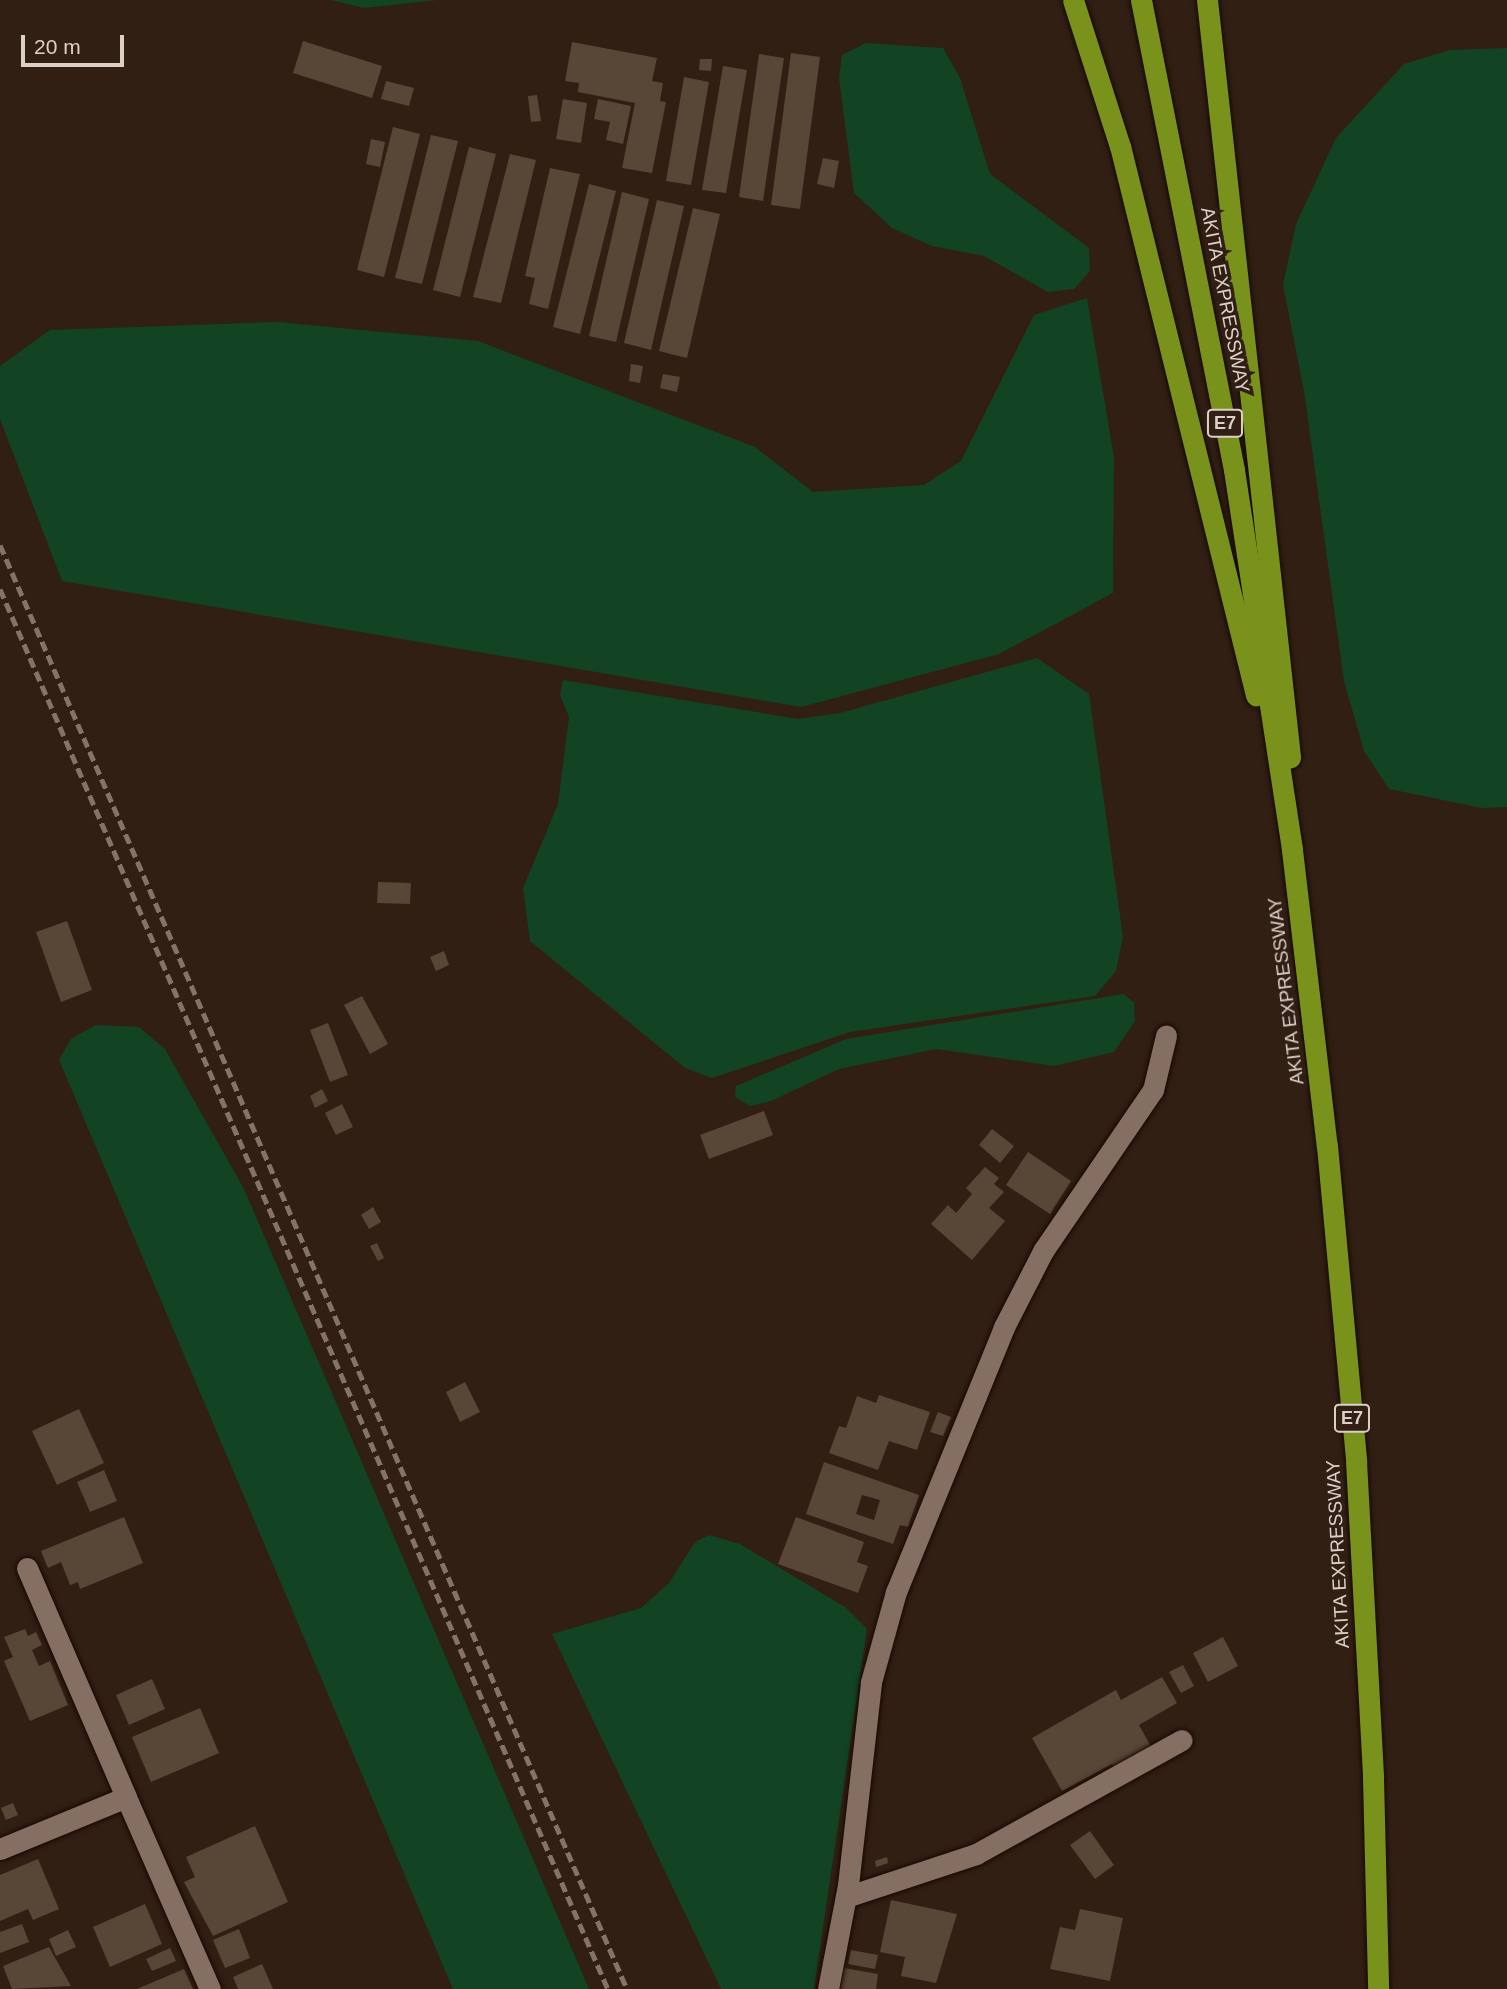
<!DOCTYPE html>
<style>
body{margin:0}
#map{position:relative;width:1507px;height:1989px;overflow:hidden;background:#311f14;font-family:Arial,sans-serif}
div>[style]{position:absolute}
.green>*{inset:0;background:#124323}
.building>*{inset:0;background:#584637}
.roads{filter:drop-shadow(0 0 2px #180802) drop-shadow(0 0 2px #180802)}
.street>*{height:21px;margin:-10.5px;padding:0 10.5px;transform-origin:10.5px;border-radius:10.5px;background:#856f62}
.highway>*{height:21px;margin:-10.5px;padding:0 10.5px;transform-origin:10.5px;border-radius:10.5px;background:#78921b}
.rail>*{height:5px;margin-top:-2.5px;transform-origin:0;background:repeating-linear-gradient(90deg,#83746b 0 10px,transparent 0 15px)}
span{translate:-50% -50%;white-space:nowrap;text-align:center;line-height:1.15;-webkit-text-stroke:7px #311f14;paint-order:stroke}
.shield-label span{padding:2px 5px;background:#311f14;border:2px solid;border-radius:5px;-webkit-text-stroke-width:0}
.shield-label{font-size:18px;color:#dcd0c9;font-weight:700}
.street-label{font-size:19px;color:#dcd0c9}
.scale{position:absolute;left:21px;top:35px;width:103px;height:32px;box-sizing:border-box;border:4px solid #dcd0c9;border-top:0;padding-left:9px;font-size:21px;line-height:24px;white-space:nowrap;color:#dcd0c9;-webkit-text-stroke:5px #311f14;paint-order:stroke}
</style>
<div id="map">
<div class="green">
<i style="clip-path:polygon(330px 0,438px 0,364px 8px)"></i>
<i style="clip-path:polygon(866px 43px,943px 48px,960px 78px,990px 174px,1089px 248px,1090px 271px,1074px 289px,1048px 292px,984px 256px,932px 246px,892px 228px,854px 193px,839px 78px,842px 55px)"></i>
<i style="clip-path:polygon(1507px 48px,1507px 807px,1482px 808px,1389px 789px,1364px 751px,1344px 681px,1304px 391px,1283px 285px,1296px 224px,1336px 138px,1404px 64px,1450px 50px)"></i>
<i style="clip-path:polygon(1087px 298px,1114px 457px,1113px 593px,999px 654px,801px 707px,62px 581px,0 419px,0 366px,50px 330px,277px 322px,478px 341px,755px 447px,813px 492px,924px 485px,961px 461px,1034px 315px)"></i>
<i style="clip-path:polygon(1037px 658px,1089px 694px,1123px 937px,1116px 971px,1095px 996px,850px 1032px,712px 1078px,685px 1068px,530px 941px,523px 888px,558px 804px,569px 717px,560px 695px,563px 680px,798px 719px,840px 713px)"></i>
<i style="clip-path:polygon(1123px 994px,1134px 1002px,1135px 1021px,1114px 1052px,1054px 1066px,936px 1049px,839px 1069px,771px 1101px,750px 1106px,735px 1097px,736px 1086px,846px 1039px)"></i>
<i style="clip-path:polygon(96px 1025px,139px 1027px,165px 1049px,244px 1189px,589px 1989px,453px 1989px,59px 1060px,71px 1039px)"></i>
<i style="clip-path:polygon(709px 1535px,740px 1544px,845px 1607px,867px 1629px,814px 1989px,721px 1989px,552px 1634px,641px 1608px,669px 1583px,695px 1542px)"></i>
</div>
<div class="building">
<i style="clip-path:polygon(303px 41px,382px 66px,372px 98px,293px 73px)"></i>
<i style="clip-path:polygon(572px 42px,657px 58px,652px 81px,663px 83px,660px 101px,666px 102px,652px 173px,622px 168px,635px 103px,578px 92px,579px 83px,565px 81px)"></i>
<i style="clip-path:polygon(791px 53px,820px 57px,800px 209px,771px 205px)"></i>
<i style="clip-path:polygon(759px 54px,784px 58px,763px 201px,739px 197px)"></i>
<i style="clip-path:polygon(700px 59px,712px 59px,711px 71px,699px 70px)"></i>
<i style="clip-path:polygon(723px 66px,747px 70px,726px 193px,702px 190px)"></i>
<i style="clip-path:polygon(684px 77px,709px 82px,691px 185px,666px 181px)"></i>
<i style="clip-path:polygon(386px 81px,414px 88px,409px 106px,381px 99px)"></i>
<i style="clip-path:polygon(537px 95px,541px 121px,531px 122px,528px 96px)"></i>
<i style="clip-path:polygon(563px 99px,587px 103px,581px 143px,556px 139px)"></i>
<i style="clip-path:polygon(598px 99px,631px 106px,623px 144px,606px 140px,610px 122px,594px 119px)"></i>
<i style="clip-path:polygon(393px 127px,420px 134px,384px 277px,357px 270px)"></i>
<i style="clip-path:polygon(431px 135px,458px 141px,422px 284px,395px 278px)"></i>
<i style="clip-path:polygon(371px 139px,385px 142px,380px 167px,366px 164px)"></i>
<i style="clip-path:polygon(469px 147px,496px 154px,460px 297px,433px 290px)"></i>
<i style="clip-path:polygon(510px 154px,536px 160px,501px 303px,473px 297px)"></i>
<i style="clip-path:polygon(823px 158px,839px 161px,834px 188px,817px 184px)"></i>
<i style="clip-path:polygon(550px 168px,580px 174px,548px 309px,529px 304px,535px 278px,525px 276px)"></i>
<i style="clip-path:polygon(589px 184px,616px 191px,580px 334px,553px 327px)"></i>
<i style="clip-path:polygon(622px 192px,649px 199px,616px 342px,589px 336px)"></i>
<i style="clip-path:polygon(657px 200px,684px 206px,651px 350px,624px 343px)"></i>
<i style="clip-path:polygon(693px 208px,720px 214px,687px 358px,659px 351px)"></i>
<i style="clip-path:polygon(631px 364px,643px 366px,640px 383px,629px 381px)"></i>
<i style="clip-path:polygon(663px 374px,680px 377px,677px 392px,660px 388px)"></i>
<i style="clip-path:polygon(378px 882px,411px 883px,410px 904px,377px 903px)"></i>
<i style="clip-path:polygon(67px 921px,92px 990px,61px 1002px,36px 932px)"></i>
<i style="clip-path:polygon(444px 951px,449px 965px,436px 971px,430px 957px)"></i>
<i style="clip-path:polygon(362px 996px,388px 1044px,370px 1054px,344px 1005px)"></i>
<i style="clip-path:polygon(328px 1023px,348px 1075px,330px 1082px,310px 1030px)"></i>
<i style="clip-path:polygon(322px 1089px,328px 1101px,315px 1108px,310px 1096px)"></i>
<i style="clip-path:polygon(342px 1104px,353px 1127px,336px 1135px,325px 1113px)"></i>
<i style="clip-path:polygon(764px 1111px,773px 1135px,709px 1159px,700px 1135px)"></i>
<i style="clip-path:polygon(992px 1129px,1014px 1146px,1000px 1163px,979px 1145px)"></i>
<i style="clip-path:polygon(1028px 1152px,1071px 1181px,1050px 1214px,1006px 1185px)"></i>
<i style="clip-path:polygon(985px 1167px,999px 1178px,994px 1184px,1004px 1192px,989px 1208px,1005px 1221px,972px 1260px,931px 1224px,948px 1205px,956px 1213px,972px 1194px,966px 1188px)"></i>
<i style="clip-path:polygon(373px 1207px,381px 1222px,369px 1229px,361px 1215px)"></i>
<i style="clip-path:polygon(377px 1243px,384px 1258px,378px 1261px,370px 1246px)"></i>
<i style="clip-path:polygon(465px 1382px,480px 1412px,460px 1422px,446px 1392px)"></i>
<i style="clip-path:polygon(879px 1395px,930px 1412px,917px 1450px,889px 1441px,878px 1470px,829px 1453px,839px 1426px,846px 1428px,857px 1396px,876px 1403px)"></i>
<i style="clip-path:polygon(79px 1409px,104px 1463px,57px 1485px,32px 1431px)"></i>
<i style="clip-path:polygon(938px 1412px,951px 1417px,943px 1436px,930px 1432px)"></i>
<i style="clip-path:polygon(evenodd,824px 1462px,919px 1495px,908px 1527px,900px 1525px,893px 1544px,806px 1514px,824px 1462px,862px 1495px,880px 1500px,874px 1520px,856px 1514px,862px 1495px)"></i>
<i style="clip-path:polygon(104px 1470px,117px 1501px,90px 1512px,77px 1482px)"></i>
<i style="clip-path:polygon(124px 1517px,143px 1563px,80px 1589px,78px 1582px,70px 1585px,61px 1562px,48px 1568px,41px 1551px)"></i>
<i style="clip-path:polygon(796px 1517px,864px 1542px,857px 1562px,868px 1566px,858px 1593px,778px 1564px)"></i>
<i style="clip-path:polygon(25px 1629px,28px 1636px,36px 1632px,42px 1645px,32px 1650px,39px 1666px,50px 1661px,68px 1705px,30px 1721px,4px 1661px,13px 1657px,4px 1637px)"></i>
<i style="clip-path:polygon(1223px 1637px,1238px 1666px,1208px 1682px,1193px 1653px)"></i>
<i style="clip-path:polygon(1183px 1665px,1194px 1686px,1181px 1693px,1169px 1672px)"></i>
<i style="clip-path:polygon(1162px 1677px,1177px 1703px,1139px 1725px,1153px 1750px,1116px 1770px,1112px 1764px,1062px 1791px,1032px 1738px,1116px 1690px,1121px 1700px)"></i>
<i style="clip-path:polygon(152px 1679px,165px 1709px,129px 1725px,116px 1695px)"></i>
<i style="clip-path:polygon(200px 1708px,219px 1753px,151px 1782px,132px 1737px)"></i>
<i style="clip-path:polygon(13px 1803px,18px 1815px,6px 1820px,1px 1808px)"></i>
<i style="clip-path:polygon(255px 1826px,288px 1902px,213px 1936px,184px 1882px,195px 1877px,186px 1857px)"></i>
<i style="clip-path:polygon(1090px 1831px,1114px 1865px,1095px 1879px,1070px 1845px)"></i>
<i style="clip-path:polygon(887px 1857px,888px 1863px,876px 1867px,875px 1861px)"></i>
<i style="clip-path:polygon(38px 1859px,59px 1909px,33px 1920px,28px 1909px,0 1921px,0 1875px)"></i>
<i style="clip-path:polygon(891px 1900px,957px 1914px,936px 1983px,901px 1976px,905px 1957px,880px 1952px)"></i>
<i style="clip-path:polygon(145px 1904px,162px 1944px,110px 1967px,93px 1927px)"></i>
<i style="clip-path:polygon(1080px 1909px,1123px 1918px,1110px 1981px,1050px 1969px,1060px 1927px,1075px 1930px)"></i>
<i style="clip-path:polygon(22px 1924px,29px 1942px,0 1953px,0 1932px)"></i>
<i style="clip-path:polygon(239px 1929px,250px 1958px,225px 1968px,213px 1940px)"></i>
<i style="clip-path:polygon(68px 1930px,76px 1947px,56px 1956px,49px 1939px)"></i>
<i style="clip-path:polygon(49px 1947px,71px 1986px,12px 1989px,3px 1966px)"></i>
<i style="clip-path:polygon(170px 1948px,176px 1961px,152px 1971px,146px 1959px)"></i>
<i style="clip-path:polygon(851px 1950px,878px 1955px,875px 1969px,848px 1964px)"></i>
<i style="clip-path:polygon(262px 1964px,273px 1989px,238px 1989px,233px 1977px)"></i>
<i style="clip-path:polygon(844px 1968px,878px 1974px,876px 1989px,840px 1989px)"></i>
<i style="clip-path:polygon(184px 1969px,193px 1989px,137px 1989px)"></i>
</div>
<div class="roads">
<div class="street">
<i style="left:27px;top:1568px;width:249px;rotate:66.6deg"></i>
<i style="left:0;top:1849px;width:136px;rotate:-22.4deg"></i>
<i style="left:126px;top:1797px;width:210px;rotate:66.4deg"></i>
<i style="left:846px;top:1897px;width:137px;rotate:-18.3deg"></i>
<i style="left:976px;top:1854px;width:235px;rotate:-29deg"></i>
<i style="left:828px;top:1989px;width:106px;rotate:-79.1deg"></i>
<i style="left:848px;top:1885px;width:204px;rotate:-83.5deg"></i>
<i style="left:871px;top:1682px;width:93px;rotate:-74.5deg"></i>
<i style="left:896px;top:1592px;width:286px;rotate:-67.8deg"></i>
<i style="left:1004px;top:1327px;width:85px;rotate:-62.8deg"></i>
<i style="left:1043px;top:1251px;width:195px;rotate:-55.7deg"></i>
<i style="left:1153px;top:1090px;width:56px;rotate:-76.5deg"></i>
</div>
<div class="highway">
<i style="left:1073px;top:0;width:153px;rotate:72.2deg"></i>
<i style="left:1120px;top:146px;width:566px;rotate:76.09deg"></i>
<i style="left:1141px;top:0;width:479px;rotate:78.8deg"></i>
<i style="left:1234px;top:470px;width:384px;rotate:81.3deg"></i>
<i style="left:1292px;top:850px;width:298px;rotate:83.3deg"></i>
<i style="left:1327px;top:1146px;width:316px;rotate:84.7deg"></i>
<i style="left:1356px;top:1461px;width:317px;rotate:86.9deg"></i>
<i style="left:1373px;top:1778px;width:211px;rotate:88.6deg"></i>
<i style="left:1207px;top:0;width:762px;rotate:83.74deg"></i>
</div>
</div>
<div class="rail">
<i style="left:0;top:545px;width:1574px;rotate:66.53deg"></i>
<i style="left:0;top:589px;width:1526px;rotate:66.53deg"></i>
</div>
<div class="shield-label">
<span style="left:1225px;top:423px">E7</span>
<span style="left:1352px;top:1418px">E7</span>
</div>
<div class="street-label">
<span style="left:1225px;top:300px;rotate:79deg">AKITA EXPRESSWAY</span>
<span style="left:1286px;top:991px;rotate:-97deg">AKITA EXPRESSWAY</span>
<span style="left:1338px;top:1554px;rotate:-93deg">AKITA EXPRESSWAY</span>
</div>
<div class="scale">20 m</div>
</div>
